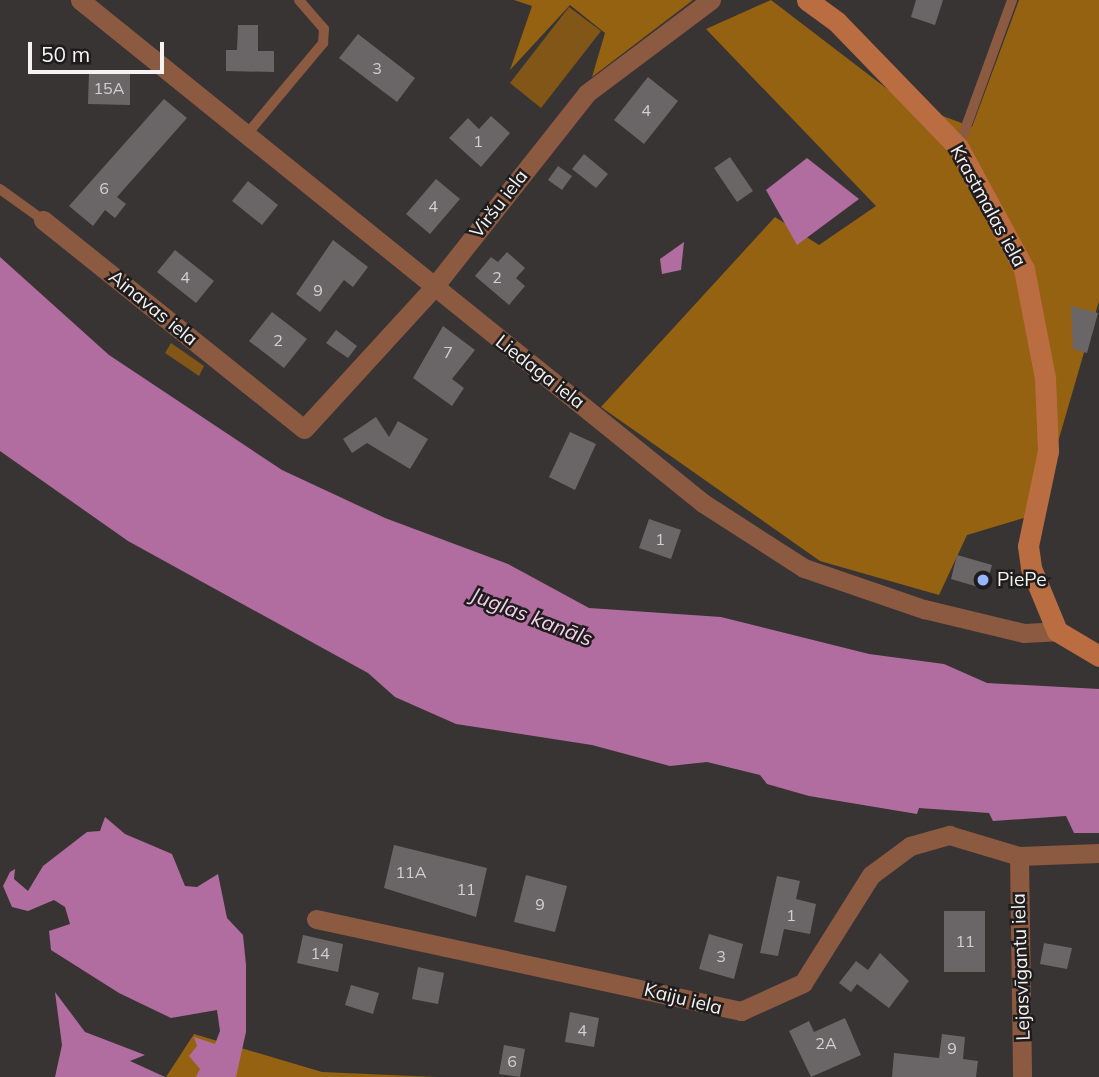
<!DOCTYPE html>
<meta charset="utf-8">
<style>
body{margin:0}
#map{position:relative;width:1099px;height:1077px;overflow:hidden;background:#383434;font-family:Mulish,sans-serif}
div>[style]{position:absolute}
.green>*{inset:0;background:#815617}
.forest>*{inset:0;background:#956212}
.water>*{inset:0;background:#b16d9f}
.building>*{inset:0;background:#6a6667}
.lane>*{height:10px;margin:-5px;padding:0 5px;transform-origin:5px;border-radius:5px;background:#8c5a40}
.street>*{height:19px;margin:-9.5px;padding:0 9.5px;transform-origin:9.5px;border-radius:9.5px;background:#8c5a40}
.secondary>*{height:21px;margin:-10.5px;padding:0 10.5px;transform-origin:10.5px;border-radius:10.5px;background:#bb6d42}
.dots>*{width:19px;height:19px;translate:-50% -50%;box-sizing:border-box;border:4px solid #1e1c1c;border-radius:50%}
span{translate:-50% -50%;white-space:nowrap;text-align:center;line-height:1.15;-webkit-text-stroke:5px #1e1c1c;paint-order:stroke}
.number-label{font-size:16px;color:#d2d0d0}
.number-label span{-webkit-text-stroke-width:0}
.street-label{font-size:19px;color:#f5f3f3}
.poi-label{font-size:19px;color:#f5f3f3}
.left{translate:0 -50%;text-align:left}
.water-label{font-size:21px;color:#f6d0eb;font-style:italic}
.scale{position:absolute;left:28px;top:42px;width:136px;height:32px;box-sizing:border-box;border:4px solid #f5f3f3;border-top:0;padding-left:9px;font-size:21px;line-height:24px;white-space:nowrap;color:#f5f3f3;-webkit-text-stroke:5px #1e1c1c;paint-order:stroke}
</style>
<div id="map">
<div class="green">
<i style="clip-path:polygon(569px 7px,601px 31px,541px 108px,510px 83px)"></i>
<i style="clip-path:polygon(171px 343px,204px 366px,199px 376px,165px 353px)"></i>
</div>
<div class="forest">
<i style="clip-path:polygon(514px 0,693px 0,592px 77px,605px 33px,570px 5px,510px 70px,532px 6px)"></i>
<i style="clip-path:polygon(771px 0,903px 101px,972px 127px,1019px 0,1099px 0,1099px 301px,1037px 514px,967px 535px,939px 595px,820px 561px,601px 407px,775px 217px,819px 245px,876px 206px,706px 29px)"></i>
<i style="clip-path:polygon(194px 1034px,322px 1072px,436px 1077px,166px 1077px)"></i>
</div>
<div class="water">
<i style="clip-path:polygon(807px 158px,859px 199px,797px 245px,766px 190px)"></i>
<i style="clip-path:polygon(684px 242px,681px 270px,662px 274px,660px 259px)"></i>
<i style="clip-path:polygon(0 257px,109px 355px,282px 470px,385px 518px,508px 564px,589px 608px,721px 617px,869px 654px,944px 664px,987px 683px,1099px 689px,1099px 833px,1074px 833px,1066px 816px,993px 821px,989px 813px,919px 808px,917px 814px,809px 796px,767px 784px,760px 775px,707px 762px,670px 766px,592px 745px,456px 724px,395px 697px,368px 673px,128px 541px,0 451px)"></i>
<i style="clip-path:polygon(105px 817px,125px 834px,172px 854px,185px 886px,197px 887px,218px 874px,227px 918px,243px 935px,246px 965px,246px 1032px,236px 1077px,196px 1077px,200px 1069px,189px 1056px,197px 1046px,194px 1037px,215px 1044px,220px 1031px,217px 1010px,171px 1018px,119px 993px,51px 950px,49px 931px,70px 924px,65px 907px,54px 900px,28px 911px,12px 907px,3px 886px,10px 872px,15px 869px,14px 879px,28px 891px,43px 866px,87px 832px,100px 831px)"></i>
<i style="clip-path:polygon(55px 992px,85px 1032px,145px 1055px,130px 1061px,165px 1077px,55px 1077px,62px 1045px)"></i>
</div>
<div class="building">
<i style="clip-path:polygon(916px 0,943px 0,935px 25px,911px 17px)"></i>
<i style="clip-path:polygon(238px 25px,258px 25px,258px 51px,274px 51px,274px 72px,226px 71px,226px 50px,237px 50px)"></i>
<i style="clip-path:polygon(358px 34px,415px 78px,397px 102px,339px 58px)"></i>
<i style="clip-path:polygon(89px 72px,130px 73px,130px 105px,88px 104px)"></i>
<i style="clip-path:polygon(648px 77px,678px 101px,644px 144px,614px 120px)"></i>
<i style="clip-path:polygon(164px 99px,187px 118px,117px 197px,126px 204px,115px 218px,105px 210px,93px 226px,69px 206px)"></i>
<i style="clip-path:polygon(491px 116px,510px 133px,481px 167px,449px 138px,468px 118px,479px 129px)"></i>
<i style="clip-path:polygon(584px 154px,608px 174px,596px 188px,572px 169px)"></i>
<i style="clip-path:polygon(730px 157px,753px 191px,737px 202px,714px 168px)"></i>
<i style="clip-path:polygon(558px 166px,572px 176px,562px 190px,548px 180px)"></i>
<i style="clip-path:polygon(436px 179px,460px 199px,430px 234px,406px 214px)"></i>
<i style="clip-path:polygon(248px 181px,278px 205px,262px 225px,232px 201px)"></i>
<i style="clip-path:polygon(333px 240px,368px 267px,353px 287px,344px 280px,320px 312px,296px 294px)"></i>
<i style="clip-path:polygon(175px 250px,214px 281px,196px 303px,157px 272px)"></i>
<i style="clip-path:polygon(507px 252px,525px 268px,516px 278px,525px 286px,509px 305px,475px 276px,491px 257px,498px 262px)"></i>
<i style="clip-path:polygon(1071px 306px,1098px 313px,1087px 353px,1073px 349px)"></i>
<i style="clip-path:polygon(272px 312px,307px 339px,284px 368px,249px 341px)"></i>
<i style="clip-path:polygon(443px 326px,475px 350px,452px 379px,464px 388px,452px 406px,413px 378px)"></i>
<i style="clip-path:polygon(336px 330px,357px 346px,348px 358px,326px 343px)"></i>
<i style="clip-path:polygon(376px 417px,389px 437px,398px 421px,428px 439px,410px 469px,367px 443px,352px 453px,343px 439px)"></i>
<i style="clip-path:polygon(570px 432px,596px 444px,575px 490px,549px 477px)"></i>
<i style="clip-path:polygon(649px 519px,681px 530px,671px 559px,639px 548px)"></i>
<i style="clip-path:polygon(957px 555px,992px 565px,985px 589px,951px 579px)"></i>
<i style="clip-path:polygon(394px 845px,487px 868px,476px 917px,384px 888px)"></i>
<i style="clip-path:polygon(526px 875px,567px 886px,555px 932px,514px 922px)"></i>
<i style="clip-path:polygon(777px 876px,800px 881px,796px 899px,816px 904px,810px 934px,784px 929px,778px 956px,760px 953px)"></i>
<i style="clip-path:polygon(944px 911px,985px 911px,985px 972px,944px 972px)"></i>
<i style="clip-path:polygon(709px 934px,743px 944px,734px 979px,699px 969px)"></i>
<i style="clip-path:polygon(303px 935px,343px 944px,338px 972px,297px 963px)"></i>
<i style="clip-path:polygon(1044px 943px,1072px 948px,1067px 969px,1040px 964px)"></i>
<i style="clip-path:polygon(880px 953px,909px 981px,889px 1008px,857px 984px,851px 992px,839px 983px,856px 961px,868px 970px)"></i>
<i style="clip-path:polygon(418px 967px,444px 973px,438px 1004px,412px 999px)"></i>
<i style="clip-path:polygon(351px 985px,379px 993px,373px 1014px,345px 1005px)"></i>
<i style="clip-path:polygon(570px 1012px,599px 1018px,594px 1047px,565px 1042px)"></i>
<i style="clip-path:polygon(845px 1018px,861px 1055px,811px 1077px,789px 1031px,809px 1021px,814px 1032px)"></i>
<i style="clip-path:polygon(942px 1034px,965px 1037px,963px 1059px,978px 1061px,976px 1077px,892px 1077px,894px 1053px,939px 1058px)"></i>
<i style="clip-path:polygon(504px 1045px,525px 1049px,520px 1077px,499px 1074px)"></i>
</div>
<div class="lane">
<i style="left:247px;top:134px;width:119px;rotate:-50.1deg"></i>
<i style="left:323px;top:43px;width:14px;rotate:-86deg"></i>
<i style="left:324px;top:29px;width:38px;rotate:-131deg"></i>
<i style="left:959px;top:146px;width:155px;rotate:-70deg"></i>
<i style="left:0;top:189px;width:53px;rotate:35.8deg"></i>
</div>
<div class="street">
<i style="left:80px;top:0;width:801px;rotate:38.92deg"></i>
<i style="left:703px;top:503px;width:120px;rotate:32.8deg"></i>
<i style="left:804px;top:568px;width:127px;rotate:18.9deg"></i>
<i style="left:924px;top:609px;width:103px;rotate:13.5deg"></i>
<i style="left:1024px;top:633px;width:33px;rotate:-3deg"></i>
<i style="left:43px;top:220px;width:334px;rotate:38.7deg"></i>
<i style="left:304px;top:429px;width:191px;rotate:-47.5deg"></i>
<i style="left:433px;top:288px;width:248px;rotate:-51.7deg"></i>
<i style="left:587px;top:93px;width:155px;rotate:-36.9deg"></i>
<i style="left:1019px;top:856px;width:221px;rotate:89.2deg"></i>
<i style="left:316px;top:919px;width:435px;rotate:12.2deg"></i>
<i style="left:741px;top:1011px;width:68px;rotate:-24.3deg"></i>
<i style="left:803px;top:983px;width:128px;rotate:-57.8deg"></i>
<i style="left:871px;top:875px;width:49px;rotate:-36.6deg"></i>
<i style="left:910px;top:846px;width:41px;rotate:-15.8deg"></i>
<i style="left:949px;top:835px;width:73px;rotate:16.7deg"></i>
<i style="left:1019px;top:856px;width:80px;rotate:-2.1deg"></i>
</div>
<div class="secondary">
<i style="left:807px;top:0;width:37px;rotate:36deg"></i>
<i style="left:837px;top:22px;width:174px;rotate:45.9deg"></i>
<i style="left:958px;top:147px;width:139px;rotate:61.6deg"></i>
<i style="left:1024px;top:269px;width:111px;rotate:79.1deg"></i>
<i style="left:1045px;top:378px;width:73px;rotate:87.6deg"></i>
<i style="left:1048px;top:451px;width:97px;rotate:101.9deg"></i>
<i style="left:1028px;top:546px;width:22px;rotate:82deg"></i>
<i style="left:1031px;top:568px;width:68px;rotate:67.6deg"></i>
<i style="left:1057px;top:631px;width:49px;rotate:30.8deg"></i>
</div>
<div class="dots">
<i style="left:983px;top:580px;background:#97b6fd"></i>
</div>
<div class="number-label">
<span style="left:377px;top:68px">3</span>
<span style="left:109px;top:88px">15A</span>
<span style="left:646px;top:110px">4</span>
<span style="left:478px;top:141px">1</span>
<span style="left:104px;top:188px">6</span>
<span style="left:433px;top:206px">4</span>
<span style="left:185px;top:277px">4</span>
<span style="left:497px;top:277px">2</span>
<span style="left:318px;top:290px">9</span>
<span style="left:278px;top:340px">2</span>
<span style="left:448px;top:352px">7</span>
<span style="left:660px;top:539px">1</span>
<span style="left:411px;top:872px">11A</span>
<span style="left:466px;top:889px">11</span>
<span style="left:540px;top:904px">9</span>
<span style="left:791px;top:915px">1</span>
<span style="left:965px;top:941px">11</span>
<span style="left:320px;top:953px">14</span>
<span style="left:721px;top:956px">3</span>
<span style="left:582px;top:1030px">4</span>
<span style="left:826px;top:1043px">2A</span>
<span style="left:952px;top:1048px">9</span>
<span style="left:512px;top:1061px">6</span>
</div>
<div class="street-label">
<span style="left:499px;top:204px;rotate:-52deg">Viršu iela</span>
<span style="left:988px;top:206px;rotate:61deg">Krastmalas iela</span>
<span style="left:153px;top:308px;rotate:39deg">Ainavas iela</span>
<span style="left:540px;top:372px;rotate:38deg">Liedaga iela</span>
<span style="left:1021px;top:967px;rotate:-92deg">Lejasvīgantu iela</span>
<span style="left:683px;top:999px;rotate:14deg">Kaiju iela</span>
</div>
<div class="poi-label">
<span class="left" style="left:997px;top:580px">PiePe</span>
</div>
<div class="water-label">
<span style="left:532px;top:616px;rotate:21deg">Juglas kanāls</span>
</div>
<div class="scale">50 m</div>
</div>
